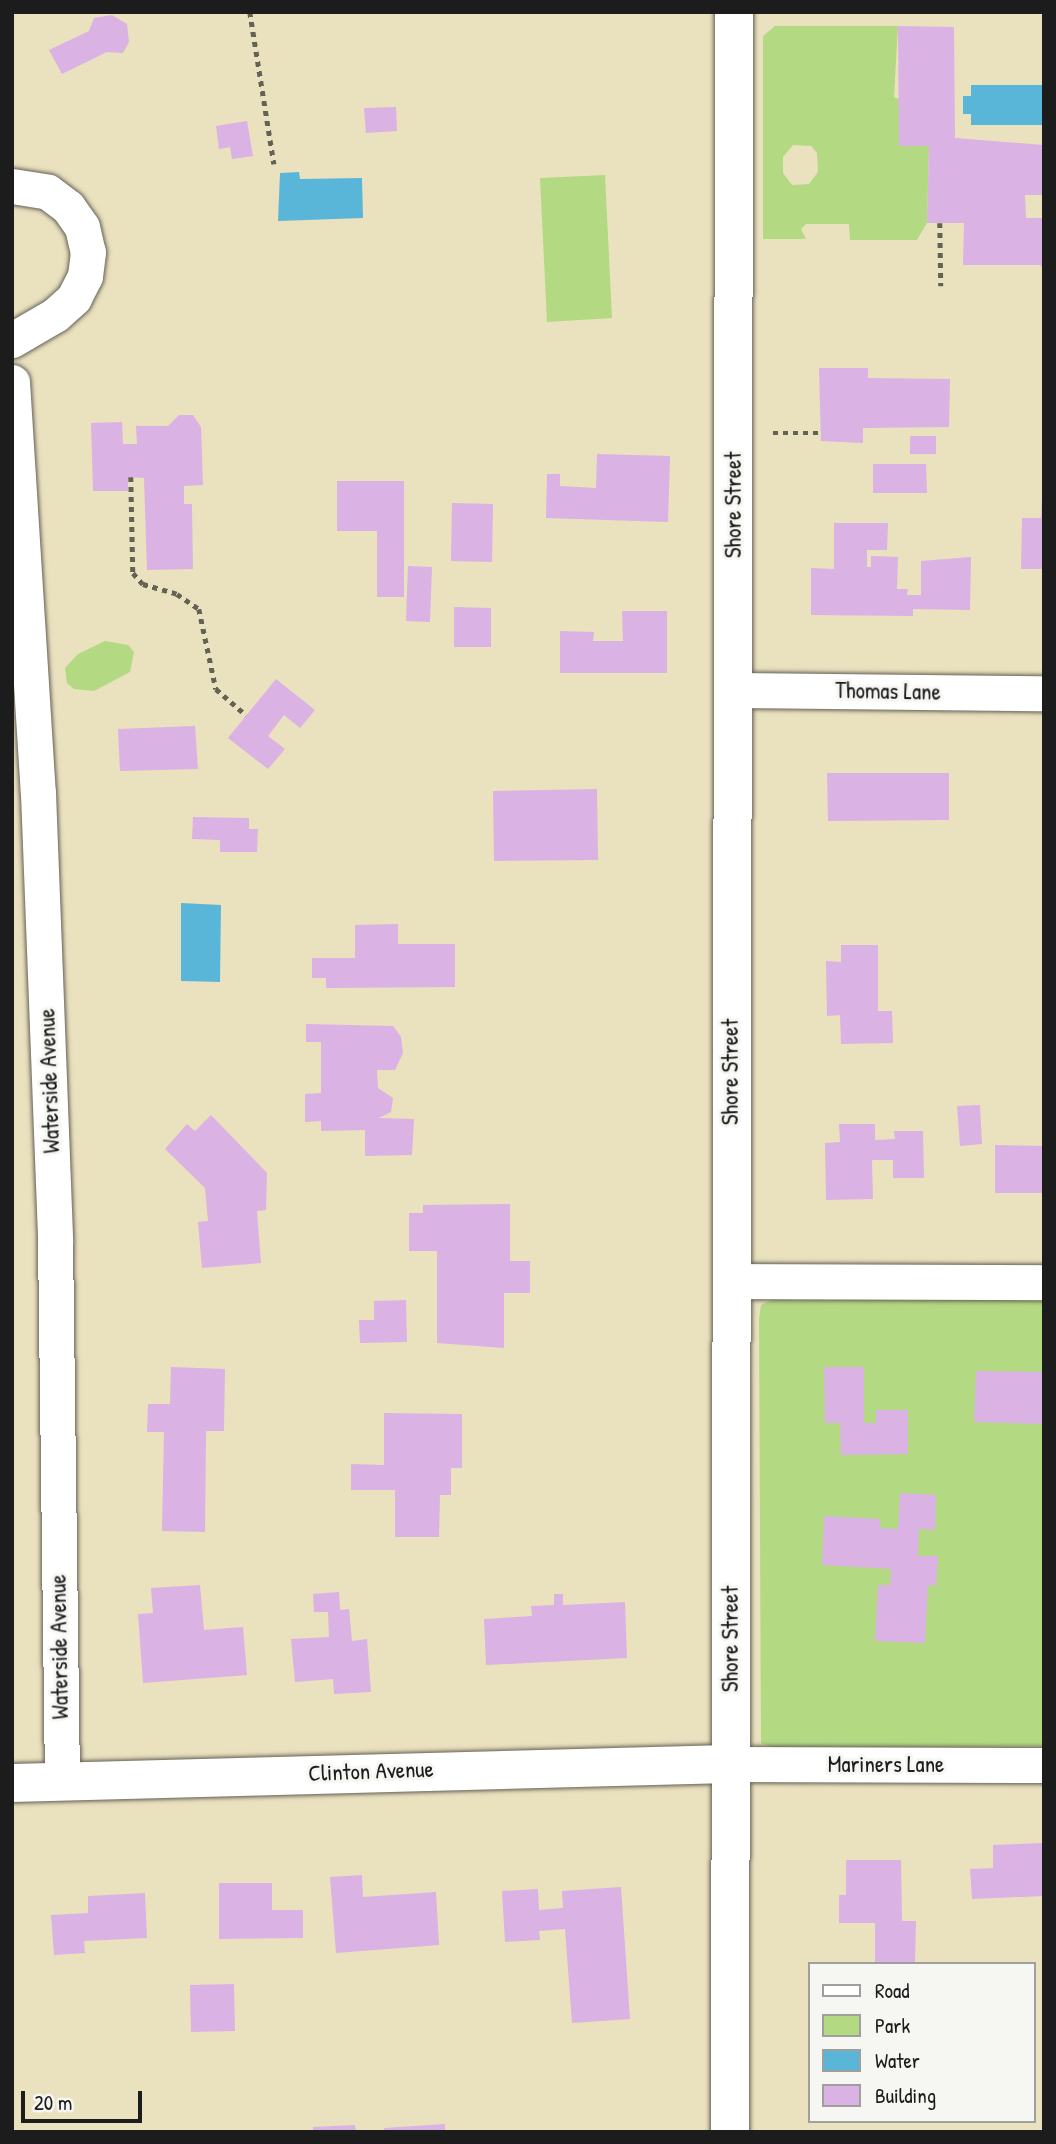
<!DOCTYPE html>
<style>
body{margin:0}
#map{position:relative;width:1056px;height:2144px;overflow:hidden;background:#eae1bf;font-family:"Patrick Hand",sans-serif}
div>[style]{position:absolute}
.green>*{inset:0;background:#b4d983}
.water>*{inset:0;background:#5ab6d8}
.building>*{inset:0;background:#dab2e3}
.path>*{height:4.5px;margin-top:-2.25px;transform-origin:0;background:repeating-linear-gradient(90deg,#646155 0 5px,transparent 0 10px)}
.roads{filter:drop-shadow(0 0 2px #646155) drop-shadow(0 0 2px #646155)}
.minor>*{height:35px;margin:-17.5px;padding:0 17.5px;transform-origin:17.5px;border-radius:17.5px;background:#fff}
.tertiary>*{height:38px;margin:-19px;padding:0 19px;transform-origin:19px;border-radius:19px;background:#fff}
.secondary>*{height:38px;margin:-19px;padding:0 19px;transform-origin:19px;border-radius:19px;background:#fff}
span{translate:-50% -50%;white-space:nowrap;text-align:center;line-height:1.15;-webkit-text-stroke:6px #f6f6f2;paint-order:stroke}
.street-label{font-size:23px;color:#1c1c1c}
.frame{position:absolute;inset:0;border:14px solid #1c1c1c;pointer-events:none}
.legend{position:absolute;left:808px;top:1962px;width:228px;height:161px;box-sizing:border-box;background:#f6f6f2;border:2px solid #9f9f9c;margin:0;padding:9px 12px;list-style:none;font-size:21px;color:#1c1c1c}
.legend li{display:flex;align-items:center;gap:14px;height:35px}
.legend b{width:35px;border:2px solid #9f9f9c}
.scale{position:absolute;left:21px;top:2091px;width:121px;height:32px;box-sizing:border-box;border:4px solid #1c1c1c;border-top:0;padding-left:9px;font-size:21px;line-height:24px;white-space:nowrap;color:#1c1c1c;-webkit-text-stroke:5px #f6f6f2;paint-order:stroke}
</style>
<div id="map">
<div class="green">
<i style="clip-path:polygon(evenodd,775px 26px,898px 26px,894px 97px,899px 99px,899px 146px,929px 146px,927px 223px,917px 240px,850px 240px,849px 224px,806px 224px,801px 229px,806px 239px,763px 239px,763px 36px,775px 26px,793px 145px,811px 146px,817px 153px,818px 172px,809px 184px,792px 185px,783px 173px,783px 157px,793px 145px)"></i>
<i style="clip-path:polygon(605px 175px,612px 318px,547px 322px,540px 178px)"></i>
<i style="clip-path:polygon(105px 641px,128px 645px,134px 652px,130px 672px,94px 691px,74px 689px,67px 683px,65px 668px,78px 654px)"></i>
<i style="clip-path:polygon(772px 1300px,1044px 1300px,1044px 1746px,774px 1748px,761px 1743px,759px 1319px,761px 1305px)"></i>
</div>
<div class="water">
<i style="clip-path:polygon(971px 85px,1044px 85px,1044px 125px,971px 125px,971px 114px,963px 114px,963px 96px,971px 96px)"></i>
<i style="clip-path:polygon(299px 172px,300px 179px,362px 178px,363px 218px,278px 221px,280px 173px)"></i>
<i style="clip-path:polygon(181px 903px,221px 905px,220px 982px,181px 981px)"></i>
</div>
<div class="building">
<i style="clip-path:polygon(112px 15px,127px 24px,129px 42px,123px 53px,107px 52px,62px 74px,49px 50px,89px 31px,94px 18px)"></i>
<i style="clip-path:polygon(898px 26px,954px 27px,955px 138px,1044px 145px,1044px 195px,1025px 195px,1026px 218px,1044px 218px,1044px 276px,1041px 265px,963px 265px,964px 223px,927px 223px,929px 146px,899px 146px)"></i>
<i style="clip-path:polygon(396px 107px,397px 131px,366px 133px,364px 108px)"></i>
<i style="clip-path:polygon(247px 121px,253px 156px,232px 159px,230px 147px,219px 149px,216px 126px)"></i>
<i style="clip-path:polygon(819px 368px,868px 368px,868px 378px,950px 379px,949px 427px,863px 428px,863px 443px,821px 441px)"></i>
<i style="clip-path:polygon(179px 415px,193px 415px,201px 427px,203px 485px,184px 486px,184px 504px,192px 504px,193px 569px,147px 570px,144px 478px,128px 477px,128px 491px,93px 491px,91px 423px,122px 422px,123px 444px,137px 444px,136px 426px,168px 426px)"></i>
<i style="clip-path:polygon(910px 436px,936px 436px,936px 454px,910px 454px)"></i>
<i style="clip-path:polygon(597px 454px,670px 456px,668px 522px,546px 518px,547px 474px,560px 474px,560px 486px,596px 488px)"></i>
<i style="clip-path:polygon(873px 464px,926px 464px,927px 493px,873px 493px)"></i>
<i style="clip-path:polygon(337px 481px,404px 481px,404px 597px,377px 597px,377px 531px,337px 531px)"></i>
<i style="clip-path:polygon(1041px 495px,1044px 569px,1021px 569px,1022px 518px,1041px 518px)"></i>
<i style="clip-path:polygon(452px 503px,493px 504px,492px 562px,451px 561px)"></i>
<i style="clip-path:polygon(834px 523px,888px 523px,887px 550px,867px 550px,867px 567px,871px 567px,871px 556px,898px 557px,897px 589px,908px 589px,907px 595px,921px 595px,921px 561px,971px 557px,970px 610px,913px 609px,913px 616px,811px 615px,811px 568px,834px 569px)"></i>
<i style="clip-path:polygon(408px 566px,432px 567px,430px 622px,406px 621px)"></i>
<i style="clip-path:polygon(454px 607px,491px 608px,491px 647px,454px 647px)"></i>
<i style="clip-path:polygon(622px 611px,667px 611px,667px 673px,560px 673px,560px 631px,594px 632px,593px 641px,623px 641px)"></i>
<i style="clip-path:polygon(276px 679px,315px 710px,300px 728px,284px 715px,268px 736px,285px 749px,268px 769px,228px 738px)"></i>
<i style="clip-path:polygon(195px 726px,198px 769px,120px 771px,118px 729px)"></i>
<i style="clip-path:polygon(827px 773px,949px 773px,949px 820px,828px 821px)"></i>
<i style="clip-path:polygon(597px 789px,598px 860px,494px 861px,493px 791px)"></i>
<i style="clip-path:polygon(193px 817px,249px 818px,249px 829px,258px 829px,257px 852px,220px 852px,220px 840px,192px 839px)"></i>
<i style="clip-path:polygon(398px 924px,398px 944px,455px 944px,455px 987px,326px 988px,326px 978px,312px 978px,312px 958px,355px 958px,355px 925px)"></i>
<i style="clip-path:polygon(841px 945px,878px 945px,878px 1011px,892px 1011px,893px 1043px,841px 1044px,840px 1015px,827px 1016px,826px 961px,841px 962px)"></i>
<i style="clip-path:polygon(306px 1024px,393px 1026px,401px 1037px,403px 1053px,395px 1070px,377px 1070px,378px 1088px,393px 1098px,391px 1112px,379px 1118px,414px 1119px,412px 1155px,365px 1156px,365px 1130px,321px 1131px,321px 1121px,305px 1122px,305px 1094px,321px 1093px,321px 1042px,306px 1042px)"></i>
<i style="clip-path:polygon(980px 1105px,982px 1144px,960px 1146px,957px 1106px)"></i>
<i style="clip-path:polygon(211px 1115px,267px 1173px,266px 1210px,257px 1211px,261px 1263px,202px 1268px,198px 1222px,208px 1221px,205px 1188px,165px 1149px,187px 1124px,195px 1131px)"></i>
<i style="clip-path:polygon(839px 1124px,875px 1124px,875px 1140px,895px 1139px,894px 1131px,923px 1131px,924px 1178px,893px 1178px,893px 1160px,872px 1160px,873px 1199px,826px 1200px,825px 1143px,840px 1142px)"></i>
<i style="clip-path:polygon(995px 1145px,1044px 1146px,1044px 1193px,995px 1193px)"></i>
<i style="clip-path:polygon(510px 1204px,510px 1261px,530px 1261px,530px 1293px,504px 1293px,504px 1348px,437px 1343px,437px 1251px,409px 1251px,409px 1213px,423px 1213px,423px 1205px)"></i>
<i style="clip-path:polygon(406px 1300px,407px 1342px,360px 1343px,359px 1320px,374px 1320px,374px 1301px)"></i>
<i style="clip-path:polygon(171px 1367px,225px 1369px,224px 1431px,206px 1431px,205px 1532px,162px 1531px,164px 1432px,147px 1432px,148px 1404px,170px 1404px)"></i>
<i style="clip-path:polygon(824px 1367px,864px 1367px,864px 1423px,876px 1423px,876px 1410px,908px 1410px,908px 1454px,841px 1455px,840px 1423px,825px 1423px)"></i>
<i style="clip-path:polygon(976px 1371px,1044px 1372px,1044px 1424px,974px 1422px)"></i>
<i style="clip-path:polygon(384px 1413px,462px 1414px,462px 1468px,451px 1468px,451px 1495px,440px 1495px,439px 1537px,395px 1537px,395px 1490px,351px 1490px,351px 1464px,384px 1465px)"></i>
<i style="clip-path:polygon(900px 1493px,936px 1495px,935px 1530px,919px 1529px,918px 1556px,938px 1556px,936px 1586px,928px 1585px,925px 1643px,875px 1641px,878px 1585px,890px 1585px,891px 1569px,822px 1565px,824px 1516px,880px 1519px,880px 1528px,898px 1529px)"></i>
<i style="clip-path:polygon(200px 1585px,204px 1630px,243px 1627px,247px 1675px,143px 1683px,138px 1614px,153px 1613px,151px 1588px)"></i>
<i style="clip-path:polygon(339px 1592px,340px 1610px,349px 1609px,352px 1641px,367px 1639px,371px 1692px,334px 1694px,333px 1679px,295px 1682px,291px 1639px,329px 1637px,328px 1612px,314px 1612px,313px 1594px)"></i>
<i style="clip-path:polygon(554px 1594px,563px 1594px,563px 1605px,625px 1602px,627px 1658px,486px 1665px,484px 1619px,532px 1616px,531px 1606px,554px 1605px)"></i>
<i style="clip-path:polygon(1044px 1843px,1044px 1896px,972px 1899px,970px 1869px,993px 1868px,993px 1845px)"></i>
<i style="clip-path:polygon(846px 1860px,901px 1860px,902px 1921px,916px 1921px,915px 1964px,875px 1964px,875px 1923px,839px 1923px,839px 1895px,846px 1895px)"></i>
<i style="clip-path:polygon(362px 1875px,363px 1897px,436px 1892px,439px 1945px,336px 1953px,330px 1877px)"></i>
<i style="clip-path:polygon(219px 1883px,272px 1883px,272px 1910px,303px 1910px,303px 1938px,219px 1939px)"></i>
<i style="clip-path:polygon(621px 1887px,630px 2019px,572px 2023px,565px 1929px,539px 1931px,540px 1940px,505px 1942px,502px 1891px,538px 1889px,539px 1910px,563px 1908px,562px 1891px)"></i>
<i style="clip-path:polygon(145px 1893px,147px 1938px,84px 1941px,85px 1953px,54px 1955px,51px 1915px,88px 1913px,88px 1896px)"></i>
<i style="clip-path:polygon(234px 1984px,235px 2031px,191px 2032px,190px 1985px)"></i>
<i style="clip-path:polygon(445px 2124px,445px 2132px,385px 2132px,384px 2128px)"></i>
<i style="clip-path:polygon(355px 2125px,356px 2132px,313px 2132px,313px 2127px)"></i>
</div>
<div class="path">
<i style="left:250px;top:12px;width:154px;rotate:81deg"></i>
<i style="left:940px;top:223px;width:63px;rotate:89.1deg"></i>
<i style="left:773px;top:433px;width:48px"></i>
<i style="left:131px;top:477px;width:96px;rotate:88.8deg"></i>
<i style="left:133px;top:573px;width:15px;rotate:48deg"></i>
<i style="left:143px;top:584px;width:35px;rotate:16deg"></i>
<i style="left:177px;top:594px;width:27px;rotate:34deg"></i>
<i style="left:199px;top:609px;width:82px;rotate:78deg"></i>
<i style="left:216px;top:689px;width:40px;rotate:41deg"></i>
</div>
<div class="roads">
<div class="minor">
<i style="left:12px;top:186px;width:36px;rotate:9deg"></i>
<i style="left:48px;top:192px;width:25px;rotate:37deg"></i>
<i style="left:68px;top:207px;width:24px;rotate:55deg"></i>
<i style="left:82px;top:227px;width:26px;rotate:77deg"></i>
<i style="left:88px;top:252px;width:24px;rotate:97deg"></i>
<i style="left:85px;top:276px;width:25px;rotate:117deg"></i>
<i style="left:74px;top:298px;width:25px;rotate:138deg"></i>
<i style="left:55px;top:315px;width:50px;rotate:149.8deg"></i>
<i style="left:12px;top:382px;width:412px;rotate:86.4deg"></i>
<i style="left:38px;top:793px;width:447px;rotate:87.8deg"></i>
<i style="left:55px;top:1240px;width:540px;rotate:89.26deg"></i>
<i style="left:732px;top:690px;width:312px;rotate:0.6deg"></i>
<i style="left:733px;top:1281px;width:311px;rotate:0.2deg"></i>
<i style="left:729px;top:1764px;width:315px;rotate:0.2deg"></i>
</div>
<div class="tertiary">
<i style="left:12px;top:1783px;width:717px;rotate:-1.52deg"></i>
</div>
<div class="secondary">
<i style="left:730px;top:2132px;width:2120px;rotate:-89.89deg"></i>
</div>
</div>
<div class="street-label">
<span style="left:733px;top:505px;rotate:-90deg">Shore Street</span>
<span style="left:888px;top:691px;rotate:1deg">Thomas Lane</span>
<span style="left:730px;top:1072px;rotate:-90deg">Shore Street</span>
<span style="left:49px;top:1081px;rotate:-92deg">Waterside Avenue</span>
<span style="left:730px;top:1639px;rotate:-90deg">Shore Street</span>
<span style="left:59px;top:1647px;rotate:-91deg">Waterside Avenue</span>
<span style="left:886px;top:1764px">Mariners Lane</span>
<span style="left:371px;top:1771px;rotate:-2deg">Clinton Avenue</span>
</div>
<div class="frame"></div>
<ul class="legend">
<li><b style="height:9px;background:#fff"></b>Road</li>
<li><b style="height:19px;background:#b4d983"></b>Park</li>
<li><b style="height:19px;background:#5ab6d8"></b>Water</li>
<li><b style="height:19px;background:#dab2e3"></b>Building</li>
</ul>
<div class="scale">20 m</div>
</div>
